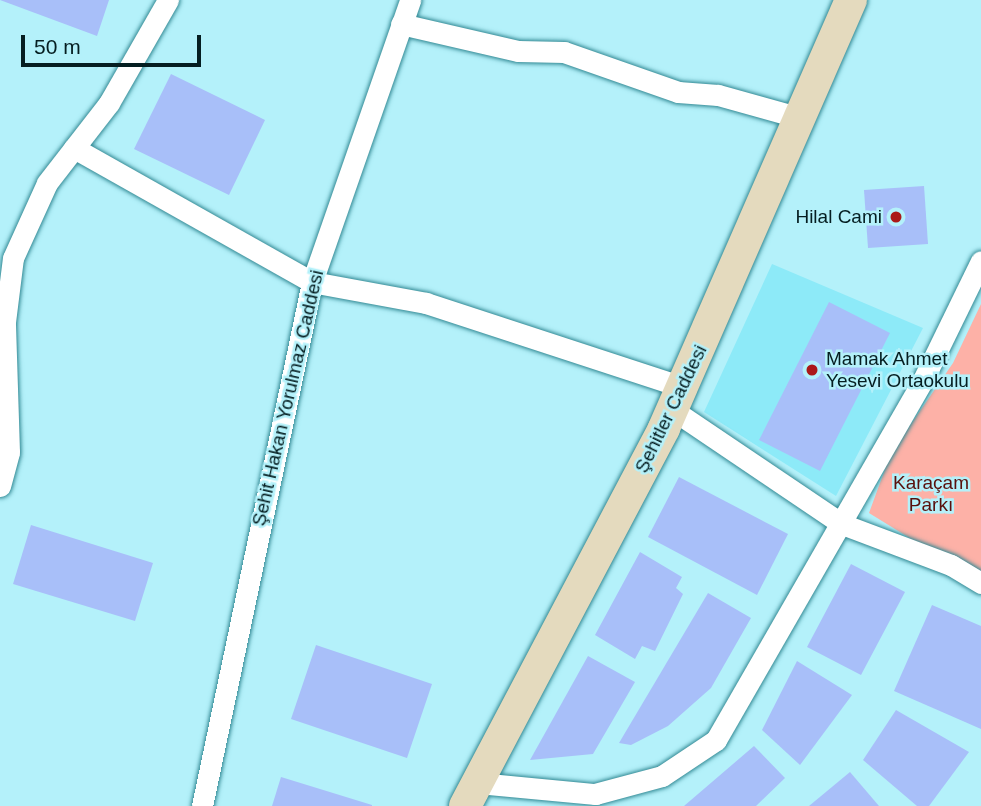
<!DOCTYPE html>
<meta charset="utf-8">
<style>
body{margin:0}
#map{position:relative;width:981px;height:806px;overflow:hidden;background:#b4f1fa;font-family:Helvetica,sans-serif}
div>[style]{position:absolute}
.built>*{inset:0;background:#8deaf8}
.green>*{inset:0;background:#fdb1a7}
.building>*{inset:0;background:#a8bff9}
.roads{filter:drop-shadow(0 0 2px #328994) drop-shadow(0 0 2px #328994)}
.street>*{height:21px;margin:-10.5px;padding:0 10.5px;transform-origin:10.5px;border-radius:10.5px;background:#fff}
.secondary>*{height:32px;margin:-16px;padding:0 16px;transform-origin:16px;border-radius:16px;background:#e4dabe}
.dots>*{width:19px;height:19px;translate:-50% -50%;box-sizing:border-box;border:4px solid #b4f1fa;border-radius:50%}
span{translate:-50% -50%;white-space:nowrap;text-align:center;line-height:1.15;-webkit-text-stroke:5px #b4f1fa;paint-order:stroke}
.poi-label{font-size:19px;color:#051e21}
.right{translate:-100% -50%;text-align:right}
.left{translate:0 -50%;text-align:left}
.street-label{font-size:19px;color:#051e21}
.park-label{font-size:19px;color:#59100d}
.scale{position:absolute;left:21px;top:35px;width:180px;height:32px;box-sizing:border-box;border:4px solid #051e21;border-top:0;padding-left:9px;font-size:21px;line-height:24px;white-space:nowrap;color:#051e21;-webkit-text-stroke:5px #b4f1fa;paint-order:stroke}
</style>
<div id="map">
<div class="built">
<i style="clip-path:polygon(772px 264px,923px 328px,836px 496px,704px 412px)"></i>
</div>
<div class="green">
<i style="clip-path:polygon(981px 304px,981px 582px,869px 513px,891px 453px,953px 363px)"></i>
</div>
<div class="building">
<i style="clip-path:polygon(0 0,109px 0,97px 36px)"></i>
<i style="clip-path:polygon(171px 74px,265px 120px,229px 195px,134px 149px)"></i>
<i style="clip-path:polygon(924px 186px,928px 244px,868px 248px,864px 190px)"></i>
<i style="clip-path:polygon(829px 302px,890px 333px,820px 471px,759px 440px)"></i>
<i style="clip-path:polygon(679px 477px,788px 534px,757px 595px,648px 537px)"></i>
<i style="clip-path:polygon(31px 525px,153px 563px,135px 621px,13px 584px)"></i>
<i style="clip-path:polygon(640px 552px,682px 577px,676px 588px,683px 594px,655px 651px,642px 646px,635px 659px,595px 635px)"></i>
<i style="clip-path:polygon(851px 564px,905px 592px,861px 675px,807px 647px)"></i>
<i style="clip-path:polygon(708px 593px,751px 618px,711px 688px,668px 726px,631px 745px,619px 743px)"></i>
<i style="clip-path:polygon(932px 605px,981px 626px,981px 729px,894px 691px)"></i>
<i style="clip-path:polygon(316px 645px,432px 684px,407px 758px,291px 719px)"></i>
<i style="clip-path:polygon(588px 656px,635px 682px,593px 754px,530px 760px)"></i>
<i style="clip-path:polygon(797px 661px,852px 695px,800px 765px,762px 730px)"></i>
<i style="clip-path:polygon(896px 710px,969px 752px,929px 806px,917px 806px,863px 760px)"></i>
<i style="clip-path:polygon(754px 746px,785px 778px,756px 806px,684px 806px)"></i>
<i style="clip-path:polygon(850px 772px,879px 806px,809px 806px)"></i>
<i style="clip-path:polygon(281px 777px,372px 805px,372px 806px,272px 806px)"></i>
</div>
<div class="roads">
<div class="street">
<i style="left:401px;top:24px;width:120px;rotate:13deg"></i>
<i style="left:518px;top:51px;width:46px;rotate:1.2deg"></i>
<i style="left:564px;top:52px;width:121px;rotate:19.3deg"></i>
<i style="left:678px;top:92px;width:40px;rotate:4.3deg"></i>
<i style="left:718px;top:95px;width:86px;rotate:15.5deg"></i>
<i style="left:74px;top:148px;width:273px;rotate:29.4deg"></i>
<i style="left:312px;top:282px;width:116px;rotate:10.4deg"></i>
<i style="left:426px;top:303px;width:270px;rotate:18.1deg"></i>
<i style="left:673px;top:410px;width:204px;rotate:34deg"></i>
<i style="left:842px;top:524px;width:116px;rotate:20.6deg"></i>
<i style="left:951px;top:565px;width:35px;rotate:31deg"></i>
<i style="left:0;top:486px;width:35px;rotate:-75deg"></i>
<i style="left:9px;top:452px;width:130px;rotate:-91.8deg"></i>
<i style="left:5px;top:322px;width:64px;rotate:-82.9deg"></i>
<i style="left:13px;top:258px;width:82px;rotate:-65.6deg"></i>
<i style="left:47px;top:183px;width:101px;rotate:-52.2deg"></i>
<i style="left:109px;top:103px;width:119px;rotate:-60.2deg"></i>
<i style="left:478px;top:783px;width:118px;rotate:5.4deg"></i>
<i style="left:595px;top:794px;width:69px;rotate:-15deg"></i>
<i style="left:662px;top:776px;width:65px;rotate:-33.7deg"></i>
<i style="left:716px;top:740px;width:415px;rotate:-60.1deg"></i>
<i style="left:923px;top:380px;width:132px;rotate:-64deg"></i>
<i style="left:202px;top:806px;width:535px;rotate:-78.14deg"></i>
<i style="left:312px;top:282px;width:299px;rotate:-70.8deg"></i>
</div>
<div class="secondary">
<i style="left:465px;top:806px;width:427px;rotate:-62.2deg"></i>
<i style="left:664px;top:428px;width:467px;rotate:-66.4deg"></i>
</div>
</div>
<div class="dots">
<i style="left:896px;top:217px;background:#ab1918"></i>
<i style="left:812px;top:370px;background:#ab1918"></i>
</div>
<div class="poi-label">
<span class="right" style="left:882px;top:217px">Hilal Cami</span>
<span class="left" style="left:826px;top:370px">Mamak Ahmet<br>Yesevi Ortaokulu</span>
</div>
<div class="street-label">
<span style="left:288px;top:398px;rotate:-77deg">Şehit Hakan Yorulmaz Caddesi</span>
<span style="left:671px;top:409px;rotate:-64deg">Şehitler Caddesi</span>
</div>
<div class="park-label">
<span style="left:931px;top:494px">Karaçam<br>Parkı</span>
</div>
<div class="scale">50 m</div>
</div>
